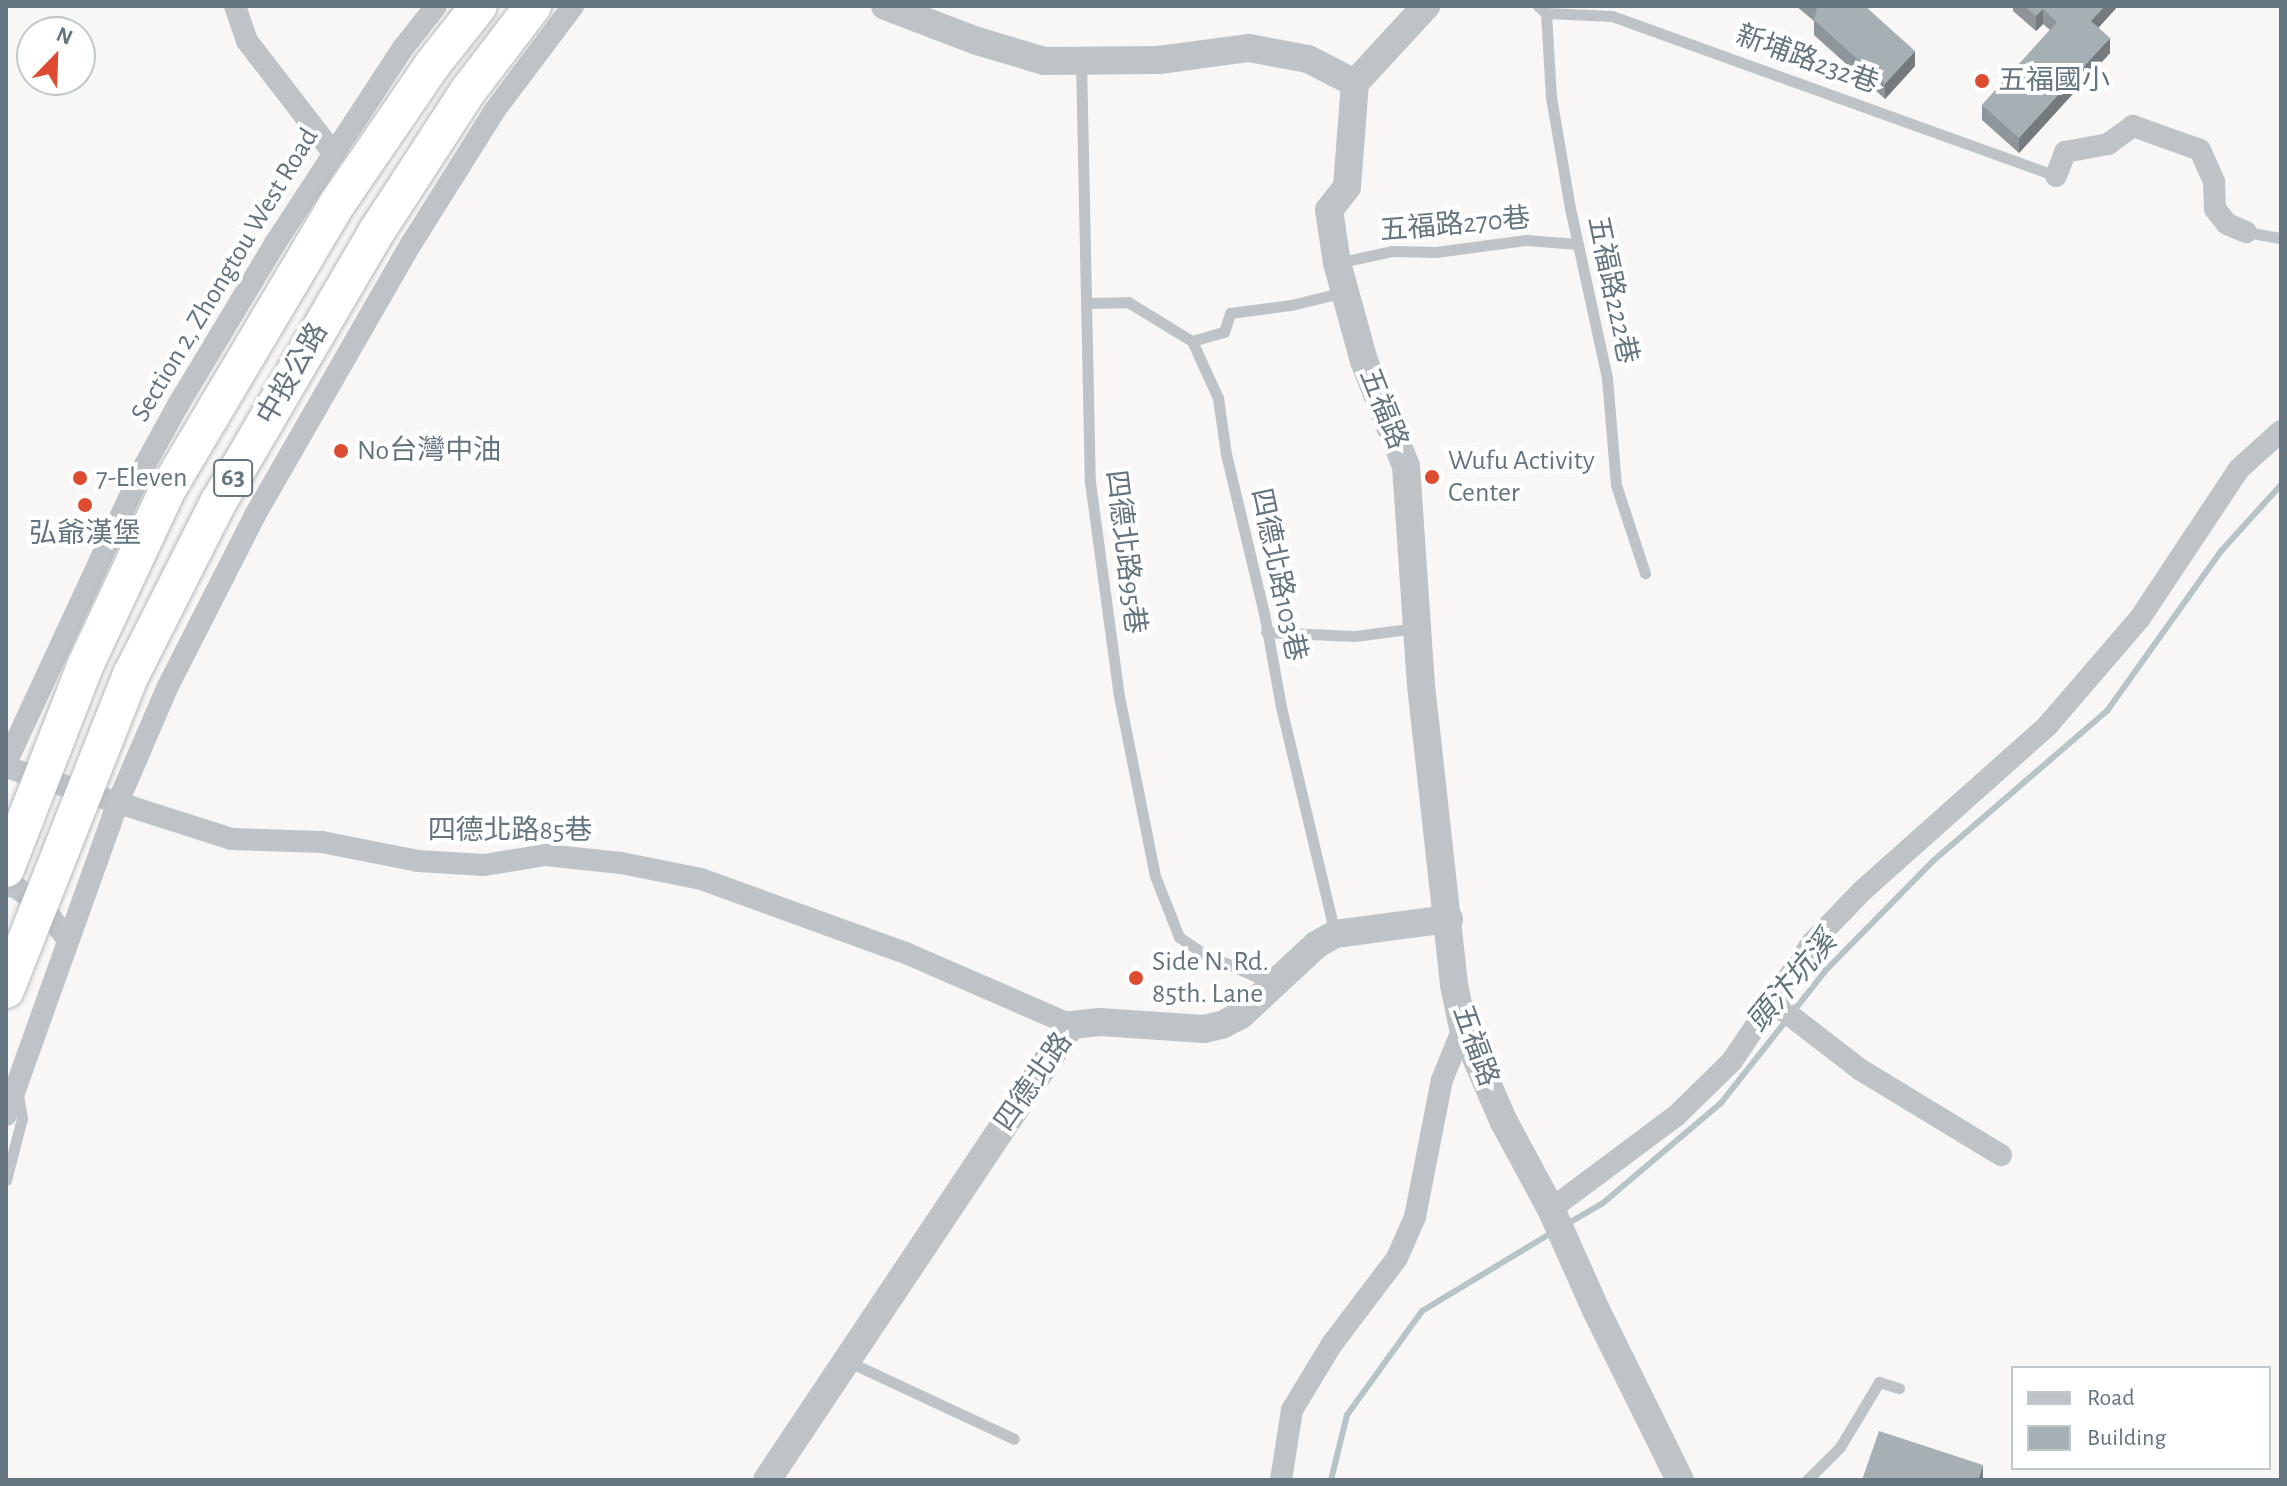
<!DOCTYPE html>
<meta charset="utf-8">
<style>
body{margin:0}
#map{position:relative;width:2287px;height:1486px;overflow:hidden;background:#f8f7f5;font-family:"Alegreya Sans","Noto Sans TC",sans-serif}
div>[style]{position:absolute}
.stream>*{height:6px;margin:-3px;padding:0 3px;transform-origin:3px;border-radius:3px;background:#b6c4c7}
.service>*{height:11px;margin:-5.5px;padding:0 5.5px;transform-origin:5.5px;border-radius:5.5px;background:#bec3c7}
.minor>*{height:22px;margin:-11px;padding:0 11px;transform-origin:11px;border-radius:11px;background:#bec3c7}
.tertiary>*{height:28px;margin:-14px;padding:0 14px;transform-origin:14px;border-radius:14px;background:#bec3c7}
.bridges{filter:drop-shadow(0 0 2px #b2b8bb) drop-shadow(0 0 2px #b2b8bb)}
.primary-bridge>*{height:36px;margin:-18px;padding:0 18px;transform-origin:18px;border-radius:18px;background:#fff}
.wall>*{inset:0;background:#8f969b}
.shaded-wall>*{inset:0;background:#747a7e}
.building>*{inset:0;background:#a6afb4}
.dots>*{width:22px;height:22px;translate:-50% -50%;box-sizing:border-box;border:4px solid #fff;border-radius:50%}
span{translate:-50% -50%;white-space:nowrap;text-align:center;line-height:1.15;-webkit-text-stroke:8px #fff;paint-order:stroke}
.shield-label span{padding:2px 6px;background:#fff;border:2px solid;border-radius:6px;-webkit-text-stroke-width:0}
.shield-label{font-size:26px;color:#64757f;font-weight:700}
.street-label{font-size:28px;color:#64757f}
.poi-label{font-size:28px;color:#64757f}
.left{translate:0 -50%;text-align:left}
.water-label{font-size:30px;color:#5e7479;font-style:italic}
.frame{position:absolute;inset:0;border:8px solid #64757f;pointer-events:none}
.legend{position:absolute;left:2011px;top:1366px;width:260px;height:104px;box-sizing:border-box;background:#fff;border:2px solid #c1c8cc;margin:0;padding:10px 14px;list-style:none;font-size:24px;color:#64757f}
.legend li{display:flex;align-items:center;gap:16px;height:40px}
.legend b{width:40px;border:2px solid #c1c8cc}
.north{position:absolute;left:16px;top:16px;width:80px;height:80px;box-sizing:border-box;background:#fff;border:2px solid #c1c8cc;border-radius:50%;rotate:23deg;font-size:22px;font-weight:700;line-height:32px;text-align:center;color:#64757f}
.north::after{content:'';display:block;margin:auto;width:28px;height:36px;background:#dd4b30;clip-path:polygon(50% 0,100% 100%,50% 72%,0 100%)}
</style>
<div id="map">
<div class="stream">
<i style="left:1567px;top:1224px;width:42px;rotate:-30.3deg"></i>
<i style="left:1603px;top:1203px;width:155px;rotate:-40.3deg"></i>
<i style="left:1721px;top:1103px;width:169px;rotate:-51.7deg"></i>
<i style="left:1826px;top:970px;width:153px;rotate:-45.5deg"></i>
<i style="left:1933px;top:861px;width:230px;rotate:-40.8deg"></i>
<i style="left:2107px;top:711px;width:198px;rotate:-54.5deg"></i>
<i style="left:2222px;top:550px;width:88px;rotate:-47.8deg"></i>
<i style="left:1331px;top:1480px;width:67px;rotate:-76.2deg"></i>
<i style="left:1347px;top:1415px;width:128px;rotate:-54.2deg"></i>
<i style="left:1422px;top:1311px;width:153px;rotate:-31.1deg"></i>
</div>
<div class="service">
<i style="left:1538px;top:6px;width:11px;rotate:41deg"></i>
<i style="left:1546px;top:13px;width:66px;rotate:2.6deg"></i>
<i style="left:1612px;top:16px;width:472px;rotate:19.8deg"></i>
<i style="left:1546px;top:13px;width:84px;rotate:86.6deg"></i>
<i style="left:1551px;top:97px;width:113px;rotate:80.3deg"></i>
<i style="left:1570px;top:208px;width:174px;rotate:77.7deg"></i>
<i style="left:1607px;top:378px;width:107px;rotate:85.2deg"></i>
<i style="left:1616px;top:485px;width:93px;rotate:71.8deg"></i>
<i style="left:1081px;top:60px;width:422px;rotate:88.8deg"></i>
<i style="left:1090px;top:482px;width:216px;rotate:82.3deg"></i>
<i style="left:1119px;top:696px;width:184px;rotate:78.7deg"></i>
<i style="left:1155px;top:876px;width:66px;rotate:68.5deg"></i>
<i style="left:1179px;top:937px;width:29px;rotate:34deg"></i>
<i style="left:1203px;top:953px;width:74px;rotate:23.8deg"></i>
<i style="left:2246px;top:232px;width:36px;rotate:10deg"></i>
<i style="left:1337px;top:263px;width:56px;rotate:-12.3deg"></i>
<i style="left:1392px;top:251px;width:44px;rotate:1.3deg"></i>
<i style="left:1436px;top:252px;width:91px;rotate:-7.6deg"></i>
<i style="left:1526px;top:240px;width:52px;rotate:4.4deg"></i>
<i style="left:1089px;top:303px;width:39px;rotate:-1deg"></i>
<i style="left:1128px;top:302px;width:75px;rotate:31.4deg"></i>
<i style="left:1192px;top:341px;width:63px;rotate:65.5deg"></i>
<i style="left:1218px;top:398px;width:57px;rotate:81.9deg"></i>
<i style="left:1226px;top:454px;width:163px;rotate:76.6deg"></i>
<i style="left:1264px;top:613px;width:96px;rotate:79.7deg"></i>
<i style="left:1281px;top:707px;width:233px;rotate:76.6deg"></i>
<i style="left:1192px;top:341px;width:33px;rotate:-16deg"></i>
<i style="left:1224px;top:332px;width:20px;rotate:-72deg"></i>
<i style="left:1230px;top:313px;width:62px;rotate:-7.5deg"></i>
<i style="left:1291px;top:305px;width:55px;rotate:-13.8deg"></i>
<i style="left:1266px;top:632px;width:89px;rotate:2.6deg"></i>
<i style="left:1355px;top:636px;width:62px;rotate:-7.5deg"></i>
<i style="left:6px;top:1180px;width:64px;rotate:-75.5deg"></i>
<i style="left:22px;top:1118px;width:23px;rotate:-100deg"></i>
<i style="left:847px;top:1361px;width:184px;rotate:25deg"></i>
<i style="left:1807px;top:1480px;width:47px;rotate:-45deg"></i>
<i style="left:1840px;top:1447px;width:76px;rotate:-59deg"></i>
<i style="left:1879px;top:1382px;width:21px;rotate:17deg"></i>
</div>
<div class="minor">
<i style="left:235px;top:6px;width:37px;rotate:71deg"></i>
<i style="left:247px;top:41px;width:143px;rotate:52.4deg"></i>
<i style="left:2056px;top:176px;width:26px;rotate:-69deg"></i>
<i style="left:2065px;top:152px;width:44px;rotate:-10.5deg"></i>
<i style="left:2108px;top:144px;width:31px;rotate:-36deg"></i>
<i style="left:2133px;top:126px;width:71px;rotate:19.7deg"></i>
<i style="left:2200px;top:150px;width:35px;rotate:66deg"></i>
<i style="left:2214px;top:182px;width:27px;rotate:88deg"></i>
<i style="left:2215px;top:209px;width:19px;rotate:51deg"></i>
<i style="left:2227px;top:224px;width:21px;rotate:23deg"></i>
<i style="left:6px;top:763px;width:321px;rotate:-65.1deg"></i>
<i style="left:141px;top:472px;width:77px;rotate:-61.1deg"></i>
<i style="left:178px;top:405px;width:187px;rotate:-59deg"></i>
<i style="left:274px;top:245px;width:235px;rotate:-56.8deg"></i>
<i style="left:403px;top:48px;width:53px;rotate:-51.8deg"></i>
<i style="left:6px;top:767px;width:236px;rotate:17.7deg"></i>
<i style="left:231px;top:839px;width:91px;rotate:1.9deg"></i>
<i style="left:322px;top:842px;width:98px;rotate:11.2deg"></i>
<i style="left:418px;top:861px;width:66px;rotate:3.5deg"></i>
<i style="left:484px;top:865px;width:62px;rotate:-9.3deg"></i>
<i style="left:545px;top:855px;width:76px;rotate:6deg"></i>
<i style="left:621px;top:863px;width:82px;rotate:11.3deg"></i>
<i style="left:701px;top:879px;width:220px;rotate:19.9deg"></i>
<i style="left:908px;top:954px;width:178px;rotate:23.5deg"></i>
<i style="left:6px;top:885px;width:11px;rotate:15deg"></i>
<i style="left:17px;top:888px;width:32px;rotate:36deg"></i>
<i style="left:43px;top:907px;width:40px;rotate:53deg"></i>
<i style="left:1770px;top:1000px;width:115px;rotate:37.6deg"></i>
<i style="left:1861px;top:1070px;width:164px;rotate:31.3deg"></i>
<i style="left:6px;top:1115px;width:332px;rotate:-70.3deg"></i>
<i style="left:118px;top:802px;width:126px;rotate:-66.7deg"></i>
<i style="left:168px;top:686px;width:192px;rotate:-63deg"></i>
<i style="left:255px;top:515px;width:313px;rotate:-60.1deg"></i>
<i style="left:411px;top:244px;width:158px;rotate:-57.9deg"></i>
<i style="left:495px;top:110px;width:130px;rotate:-53.1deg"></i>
<i style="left:1551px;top:1209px;width:157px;rotate:-36.7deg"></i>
<i style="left:1677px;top:1115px;width:77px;rotate:-44.5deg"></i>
<i style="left:1732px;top:1061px;width:143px;rotate:-55.9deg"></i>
<i style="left:1812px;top:943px;width:72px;rotate:-46.1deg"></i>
<i style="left:1862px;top:891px;width:249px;rotate:-41.7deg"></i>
<i style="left:2048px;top:725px;width:141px;rotate:-49.3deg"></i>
<i style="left:2140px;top:618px;width:179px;rotate:-56.4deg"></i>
<i style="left:2239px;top:469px;width:57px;rotate:-42.1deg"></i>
<i style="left:1281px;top:1480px;width:71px;rotate:-81.1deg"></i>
<i style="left:1292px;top:1410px;width:77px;rotate:-58.8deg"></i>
<i style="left:1332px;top:1344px;width:108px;rotate:-52.9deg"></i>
<i style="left:1397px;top:1258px;width:45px;rotate:-66.3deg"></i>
<i style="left:1415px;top:1217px;width:140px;rotate:-78.9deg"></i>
<i style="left:1442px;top:1080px;width:56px;rotate:-68deg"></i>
</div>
<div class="tertiary">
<i style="left:885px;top:6px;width:98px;rotate:20.8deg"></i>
<i style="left:977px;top:41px;width:70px;rotate:16.6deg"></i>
<i style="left:1044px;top:61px;width:115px;rotate:-0.5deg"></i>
<i style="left:1159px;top:60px;width:91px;rotate:-7.6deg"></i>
<i style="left:1249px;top:48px;width:60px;rotate:10.6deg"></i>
<i style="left:1308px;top:59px;width:53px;rotate:27.1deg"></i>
<i style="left:1355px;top:83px;width:104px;rotate:94.4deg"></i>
<i style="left:1347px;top:187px;width:29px;rotate:128deg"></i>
<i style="left:1329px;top:210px;width:54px;rotate:81.4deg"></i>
<i style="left:1337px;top:263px;width:102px;rotate:74.6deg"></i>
<i style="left:1364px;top:361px;width:113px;rotate:68.2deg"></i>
<i style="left:1406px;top:466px;width:220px;rotate:86.1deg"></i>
<i style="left:1421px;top:685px;width:302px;rotate:83.7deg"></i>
<i style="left:1454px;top:985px;width:44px;rotate:78.2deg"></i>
<i style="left:1463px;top:1028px;width:100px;rotate:66.5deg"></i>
<i style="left:1503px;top:1120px;width:101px;rotate:61.7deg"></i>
<i style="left:1551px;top:1209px;width:108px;rotate:66deg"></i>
<i style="left:1595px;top:1308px;width:192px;rotate:63.7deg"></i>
<i style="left:1355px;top:83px;width:105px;rotate:-47.3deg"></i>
<i style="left:767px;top:1480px;width:547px;rotate:-56.25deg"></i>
<i style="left:1071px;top:1025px;width:29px;rotate:-6deg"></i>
<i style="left:1100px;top:1022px;width:104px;rotate:3.9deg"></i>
<i style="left:1204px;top:1029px;width:18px;rotate:-13deg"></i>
<i style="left:1222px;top:1025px;width:21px;rotate:-28deg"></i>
<i style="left:1241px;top:1015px;width:103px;rotate:-43deg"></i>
<i style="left:1316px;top:945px;width:22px;rotate:-30deg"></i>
<i style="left:1335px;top:934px;width:115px;rotate:-7.5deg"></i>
</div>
<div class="bridges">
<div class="primary-bridge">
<i style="left:6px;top:869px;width:218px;rotate:-68.7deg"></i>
<i style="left:85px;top:666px;width:198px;rotate:-64.9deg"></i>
<i style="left:169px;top:487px;width:329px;rotate:-59.3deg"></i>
<i style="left:337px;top:204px;width:168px;rotate:-55.6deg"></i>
<i style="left:432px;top:65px;width:75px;rotate:-51.5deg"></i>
<i style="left:6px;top:990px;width:339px;rotate:-68.4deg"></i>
<i style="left:131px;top:675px;width:193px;rotate:-63.2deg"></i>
<i style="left:218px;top:503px;width:315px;rotate:-59.7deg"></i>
<i style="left:377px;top:231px;width:167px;rotate:-57deg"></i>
<i style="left:468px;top:91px;width:107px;rotate:-52.6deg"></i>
</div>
</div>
<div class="wall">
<i style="clip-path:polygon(1796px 6px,1868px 6px,1868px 9px,1915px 66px,1885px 99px,1814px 35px,1814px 21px)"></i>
<i style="clip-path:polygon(2013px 6px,2118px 6px,2098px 28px,2110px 53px,2019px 153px,1982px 120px,1982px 105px,2050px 30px,2043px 24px,2036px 31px,2013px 11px)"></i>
</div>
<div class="shaded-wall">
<i style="clip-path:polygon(2105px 6px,2118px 6px,2091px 36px,2091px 21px)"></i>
<i style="clip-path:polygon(2043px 9px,2043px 24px,2036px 31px,2036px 16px)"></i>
<i style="clip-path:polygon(2110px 38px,2110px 53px,2019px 153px,2019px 138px)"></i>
<i style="clip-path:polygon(1915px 51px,1915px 66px,1885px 99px,1885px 84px)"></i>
<i style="clip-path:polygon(1983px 1465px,1983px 1480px,1978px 1480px)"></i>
</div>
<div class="building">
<i style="clip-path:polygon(1813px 6px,1865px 6px,1915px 51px,1885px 84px,1814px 20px,1817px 9px)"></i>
<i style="clip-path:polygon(2024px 6px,2105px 6px,2091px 21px,2110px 38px,2019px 138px,1982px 105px,2057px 22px,2043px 9px,2036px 16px)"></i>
<i style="clip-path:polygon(1879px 1431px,1983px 1465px,1978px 1480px,1862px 1480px)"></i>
</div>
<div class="dots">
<i style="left:1982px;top:81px;background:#dd4b30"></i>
<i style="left:341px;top:451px;background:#dd4b30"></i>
<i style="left:1432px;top:477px;background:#dd4b30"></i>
<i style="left:80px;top:478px;background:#dd4b30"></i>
<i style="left:85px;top:505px;background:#dd4b30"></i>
<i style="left:1136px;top:978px;background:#dd4b30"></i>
</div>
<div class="shield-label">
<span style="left:233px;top:478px">63</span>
</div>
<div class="street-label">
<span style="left:1807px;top:60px;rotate:20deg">新埔路232巷</span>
<span style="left:1455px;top:225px;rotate:-5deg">五福路270巷</span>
<span style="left:225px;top:275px;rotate:-59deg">Section 2, Zhongtou West Road</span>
<span style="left:1612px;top:290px;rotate:78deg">五福路222巷</span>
<span style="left:293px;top:374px;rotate:-60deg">中投公路</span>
<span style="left:1383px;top:409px;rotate:68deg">五福路</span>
<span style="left:1125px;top:552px;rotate:83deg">四德北路95巷</span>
<span style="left:1278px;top:575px;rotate:78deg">四德北路103巷</span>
<span style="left:510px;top:831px">四德北路85巷</span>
<span style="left:1475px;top:1046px;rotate:70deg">五福路</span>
<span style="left:1034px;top:1082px;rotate:-55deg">四德北路</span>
</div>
<div class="poi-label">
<span class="left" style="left:1998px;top:81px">五福國小</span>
<span class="left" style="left:357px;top:451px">No台灣中油</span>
<span class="left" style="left:1448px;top:477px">Wufu Activity<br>Center</span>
<span class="left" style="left:96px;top:478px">7-Eleven</span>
<span style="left:85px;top:534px">弘爺漢堡</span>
<span class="left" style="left:1152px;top:978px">Side N. Rd.<br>85th. Lane</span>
</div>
<div class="water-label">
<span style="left:1792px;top:982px;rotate:-50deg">頭汴坑溪</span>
</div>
<div class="frame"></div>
<ul class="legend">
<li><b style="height:10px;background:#bec3c7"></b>Road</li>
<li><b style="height:22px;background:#a6afb4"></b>Building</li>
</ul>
<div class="north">N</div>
</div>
